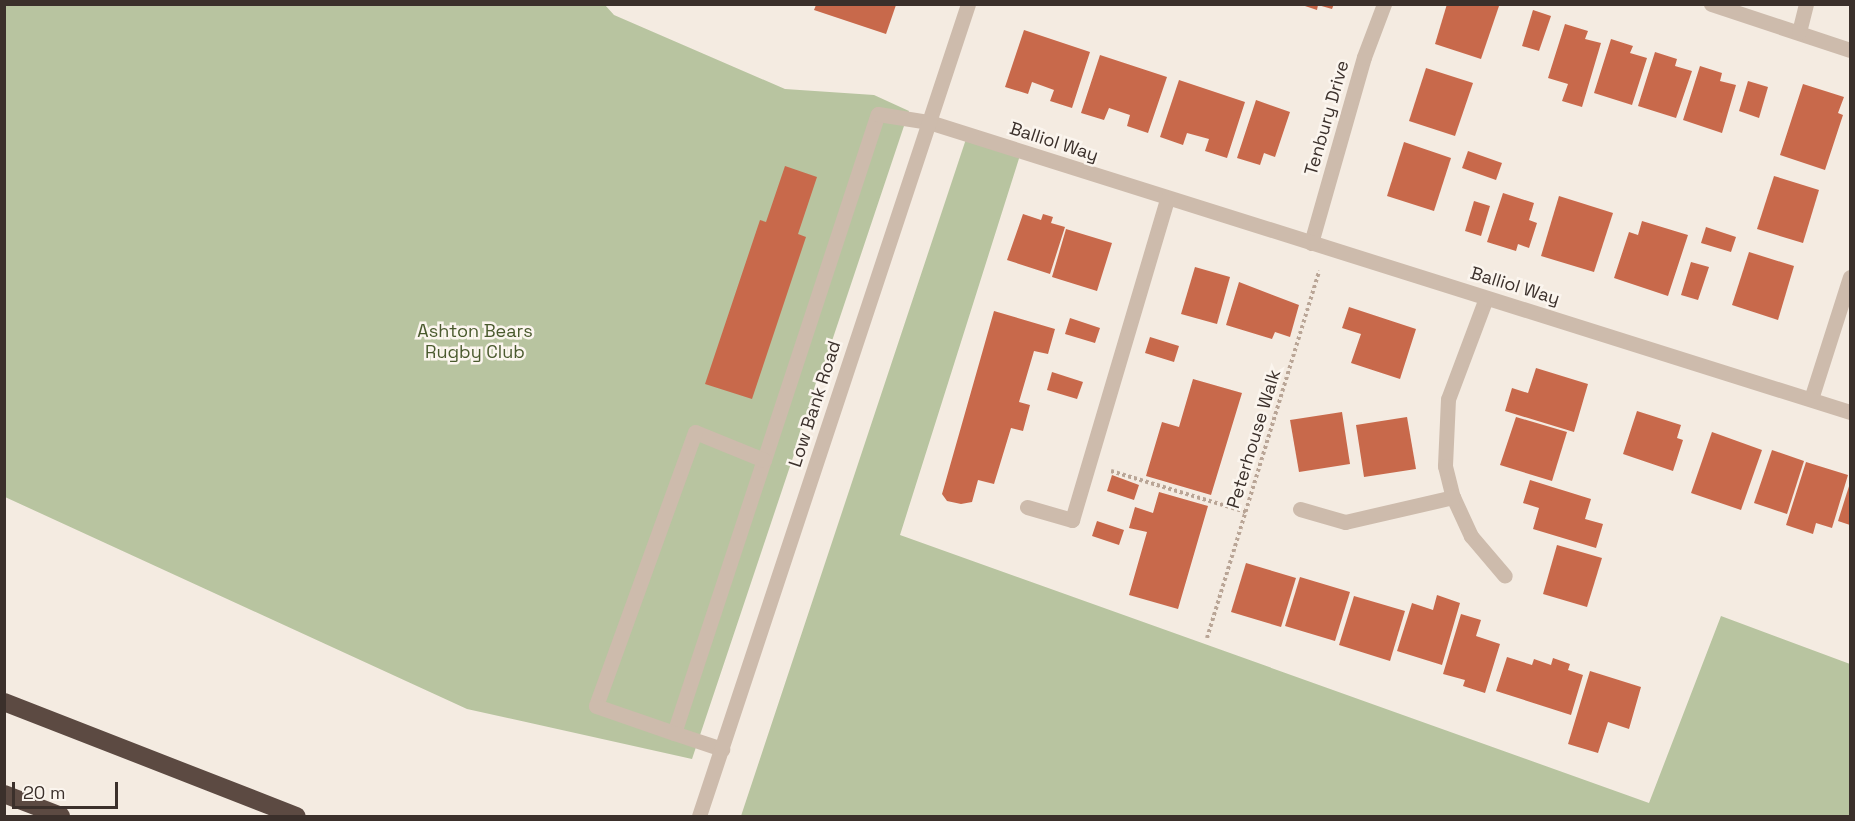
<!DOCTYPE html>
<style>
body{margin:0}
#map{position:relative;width:1855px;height:821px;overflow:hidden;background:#f4ebe1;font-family:"Space Grotesk",sans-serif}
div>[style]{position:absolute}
.green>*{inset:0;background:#b8c4a0}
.building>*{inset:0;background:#c8694b}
.path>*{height:4px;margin-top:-2px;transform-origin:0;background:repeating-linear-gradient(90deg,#b9a596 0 3px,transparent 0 6px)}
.minor>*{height:15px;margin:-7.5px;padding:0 7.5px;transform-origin:7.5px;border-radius:7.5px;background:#cdbbac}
.highway>*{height:18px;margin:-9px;padding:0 9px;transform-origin:9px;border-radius:9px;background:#5c4a42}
span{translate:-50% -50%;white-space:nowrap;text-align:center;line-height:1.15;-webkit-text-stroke:5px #fbf5ee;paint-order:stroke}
.street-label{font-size:18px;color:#3b302b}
.park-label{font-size:18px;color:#4a5a2e}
.frame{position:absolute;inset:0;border:6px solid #3b302b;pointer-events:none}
.scale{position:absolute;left:12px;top:782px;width:106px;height:27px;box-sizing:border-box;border:3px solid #3b302b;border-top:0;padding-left:8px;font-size:18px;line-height:21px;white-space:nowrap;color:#3b302b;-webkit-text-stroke:4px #fbf5ee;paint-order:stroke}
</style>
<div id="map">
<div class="green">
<i style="clip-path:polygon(5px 5px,605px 5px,614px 15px,785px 89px,874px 95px,909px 111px,692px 759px,467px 709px,5px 497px)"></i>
<i style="clip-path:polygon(968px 133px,1022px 149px,900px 535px,1649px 803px,1721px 616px,1850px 664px,1850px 816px,741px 816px)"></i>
</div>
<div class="building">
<i style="clip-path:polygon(1299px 4px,1334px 4px,1332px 9px,1318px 5px,1317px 10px)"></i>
<i style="clip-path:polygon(1447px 4px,1499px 6px,1481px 59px,1435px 44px)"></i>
<i style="clip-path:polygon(816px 5px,896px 5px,886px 34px,814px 10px)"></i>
<i style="clip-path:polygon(1533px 10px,1551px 16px,1539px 51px,1522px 46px)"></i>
<i style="clip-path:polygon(1565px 24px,1588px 31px,1585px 39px,1601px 43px,1582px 107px,1562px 101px,1568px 84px,1548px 78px)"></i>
<i style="clip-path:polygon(1024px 30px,1090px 52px,1072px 108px,1050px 101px,1054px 90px,1032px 82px,1028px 94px,1005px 87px)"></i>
<i style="clip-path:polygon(1611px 39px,1633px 46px,1630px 53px,1647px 58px,1632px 105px,1594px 93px)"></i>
<i style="clip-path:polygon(1655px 52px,1677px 59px,1675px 66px,1692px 71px,1676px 118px,1638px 106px)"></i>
<i style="clip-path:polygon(1100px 55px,1167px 77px,1148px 133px,1127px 126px,1130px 115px,1109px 108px,1104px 120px,1081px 113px)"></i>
<i style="clip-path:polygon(1700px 66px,1722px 73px,1720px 81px,1736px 85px,1722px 133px,1683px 120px)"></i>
<i style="clip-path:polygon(1426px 68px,1473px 83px,1455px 136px,1409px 121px)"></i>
<i style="clip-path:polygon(1179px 80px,1245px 102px,1227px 158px,1205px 151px,1209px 139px,1187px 133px,1183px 145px,1160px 137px)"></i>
<i style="clip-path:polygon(1748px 81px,1768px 87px,1759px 118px,1739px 111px)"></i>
<i style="clip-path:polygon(1803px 84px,1844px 97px,1838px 113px,1843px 115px,1825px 170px,1780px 155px)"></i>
<i style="clip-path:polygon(1256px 100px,1290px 112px,1275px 157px,1264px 153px,1260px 165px,1237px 158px)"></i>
<i style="clip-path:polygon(1404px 142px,1451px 158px,1434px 211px,1387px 196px)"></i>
<i style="clip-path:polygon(1468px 151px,1502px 163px,1496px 180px,1462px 168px)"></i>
<i style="clip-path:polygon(785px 166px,817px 177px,798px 234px,806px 237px,752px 399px,705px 384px,760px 220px,766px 222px)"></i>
<i style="clip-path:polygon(1774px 176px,1819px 190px,1803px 243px,1757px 229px)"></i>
<i style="clip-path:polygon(1503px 193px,1534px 203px,1529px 220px,1537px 223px,1529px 248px,1518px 244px,1516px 251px,1487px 242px)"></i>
<i style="clip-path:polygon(1559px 196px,1613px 213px,1594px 272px,1541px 256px)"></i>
<i style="clip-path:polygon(1474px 201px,1490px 206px,1481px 236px,1465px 231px)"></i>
<i style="clip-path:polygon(1023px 214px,1041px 220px,1043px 214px,1053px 217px,1051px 223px,1065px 227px,1050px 274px,1007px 260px)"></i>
<i style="clip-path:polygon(1642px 221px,1688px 235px,1668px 296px,1614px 278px,1629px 232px,1638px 235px)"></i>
<i style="clip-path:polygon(1706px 227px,1736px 237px,1731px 252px,1701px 243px)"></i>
<i style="clip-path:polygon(1066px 229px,1112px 243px,1097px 291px,1052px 277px)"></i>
<i style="clip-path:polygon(1749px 252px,1794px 266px,1778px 320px,1732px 305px)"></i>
<i style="clip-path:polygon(1691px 262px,1709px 267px,1698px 300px,1681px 295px)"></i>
<i style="clip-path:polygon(1195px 267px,1230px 277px,1217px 324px,1181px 314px)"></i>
<i style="clip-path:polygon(1239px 282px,1299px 305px,1290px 337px,1275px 332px,1272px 339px,1226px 325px)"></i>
<i style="clip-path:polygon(1349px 307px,1416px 329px,1400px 379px,1351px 363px,1361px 334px,1342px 328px)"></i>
<i style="clip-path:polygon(994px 311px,1055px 329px,1048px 354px,1034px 351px,1019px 402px,1030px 405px,1023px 431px,1011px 428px,994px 484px,978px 480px,972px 502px,961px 504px,947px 501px,942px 494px)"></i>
<i style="clip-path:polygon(1070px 318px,1100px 328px,1095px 343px,1065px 334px)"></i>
<i style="clip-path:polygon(1150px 337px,1179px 346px,1174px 362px,1145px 353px)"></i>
<i style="clip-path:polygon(1536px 368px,1588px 384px,1574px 432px,1505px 411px,1512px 388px,1528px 393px)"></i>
<i style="clip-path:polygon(1052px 372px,1083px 382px,1077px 399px,1047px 390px)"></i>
<i style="clip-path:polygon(1193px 379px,1242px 393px,1211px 495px,1146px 476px,1162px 422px,1179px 427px)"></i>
<i style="clip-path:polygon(1637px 411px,1681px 425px,1677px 438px,1683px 440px,1673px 471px,1623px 454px)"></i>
<i style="clip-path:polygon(1342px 412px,1350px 464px,1299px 472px,1290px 420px)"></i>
<i style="clip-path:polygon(1407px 417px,1416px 469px,1364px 477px,1356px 425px)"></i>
<i style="clip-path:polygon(1516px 417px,1567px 432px,1552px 481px,1500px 465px)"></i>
<i style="clip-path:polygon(1712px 432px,1762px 450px,1741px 510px,1691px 493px)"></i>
<i style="clip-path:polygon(1772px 450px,1804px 461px,1787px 514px,1754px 503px)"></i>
<i style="clip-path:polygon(1806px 462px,1848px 475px,1832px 528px,1816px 523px,1813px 534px,1786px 525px)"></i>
<i style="clip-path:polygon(1112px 475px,1139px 485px,1134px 500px,1107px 491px)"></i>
<i style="clip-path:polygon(1530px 480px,1591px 499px,1585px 519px,1603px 524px,1596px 548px,1533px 529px,1539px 508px,1523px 503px)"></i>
<i style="clip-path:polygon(1850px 483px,1850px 525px,1838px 521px)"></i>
<i style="clip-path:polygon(1159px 492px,1208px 506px,1178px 609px,1129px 595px,1147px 532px,1129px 528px,1135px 507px,1153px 513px)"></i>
<i style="clip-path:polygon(1097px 521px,1124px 530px,1119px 545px,1092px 536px)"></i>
<i style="clip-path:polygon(1557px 545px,1602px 558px,1587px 607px,1543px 594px)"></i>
<i style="clip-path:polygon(1246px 563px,1296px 578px,1281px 627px,1231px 612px)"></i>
<i style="clip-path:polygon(1300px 577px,1350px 592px,1335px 641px,1285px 626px)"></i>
<i style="clip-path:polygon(1437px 595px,1460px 603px,1442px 665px,1397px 651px,1412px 603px,1433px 610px)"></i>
<i style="clip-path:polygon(1354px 596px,1405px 611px,1390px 661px,1339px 645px)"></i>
<i style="clip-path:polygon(1461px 614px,1481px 620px,1476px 636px,1500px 644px,1485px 693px,1463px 686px,1465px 680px,1443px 674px)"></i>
<i style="clip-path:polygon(1507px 657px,1532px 665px,1534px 659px,1551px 665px,1553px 658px,1570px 664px,1568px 670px,1583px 675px,1571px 715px,1496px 691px)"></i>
<i style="clip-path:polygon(1590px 671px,1641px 687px,1629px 729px,1608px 722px,1598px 753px,1568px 744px)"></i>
</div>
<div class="path">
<i style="left:1111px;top:471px;width:141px;rotate:16.9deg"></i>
<i style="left:1207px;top:638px;width:384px;rotate:-73deg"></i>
</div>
<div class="minor">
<i style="left:1711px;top:4px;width:146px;rotate:18.3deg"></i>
<i style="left:1799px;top:32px;width:29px;rotate:-76deg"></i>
<i style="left:1311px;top:243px;width:193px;rotate:-74.1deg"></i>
<i style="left:1364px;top:57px;width:57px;rotate:-69.3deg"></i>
<i style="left:1486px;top:298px;width:108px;rotate:110.6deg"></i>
<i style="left:1448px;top:399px;width:67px;rotate:92.6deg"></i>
<i style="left:1445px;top:466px;width:32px;rotate:76deg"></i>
<i style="left:1453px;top:497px;width:43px;rotate:65.2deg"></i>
<i style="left:1471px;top:536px;width:52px;rotate:49.6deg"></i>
<i style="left:1811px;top:399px;width:128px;rotate:-72.3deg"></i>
<i style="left:764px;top:460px;width:364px;rotate:-71.8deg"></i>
<i style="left:878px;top:114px;width:52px;rotate:8.9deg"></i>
<i style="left:929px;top:122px;width:966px;rotate:17.48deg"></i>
<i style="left:1027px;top:507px;width:47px;rotate:16.1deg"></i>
<i style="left:1072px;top:520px;width:335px;rotate:-73.5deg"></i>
<i style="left:1300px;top:509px;width:47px;rotate:16.1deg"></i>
<i style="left:1345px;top:522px;width:111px;rotate:-13deg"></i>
<i style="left:674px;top:733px;width:287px;rotate:-71.8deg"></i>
<i style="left:764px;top:460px;width:74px;rotate:-157.9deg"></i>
<i style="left:695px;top:432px;width:291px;rotate:109.9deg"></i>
<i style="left:596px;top:706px;width:83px;rotate:19.1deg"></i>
<i style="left:674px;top:733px;width:51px;rotate:18.4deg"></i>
<i style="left:699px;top:816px;width:855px;rotate:-71.67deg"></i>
</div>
<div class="highway">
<i style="left:4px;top:702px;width:314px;rotate:21.3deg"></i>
<i style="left:4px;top:794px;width:61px;rotate:21.1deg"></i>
</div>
<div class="street-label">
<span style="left:1327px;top:118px;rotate:-74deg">Tenbury Drive</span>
<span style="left:1054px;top:142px;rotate:18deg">Balliol Way</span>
<span style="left:1515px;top:286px;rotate:17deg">Balliol Way</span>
<span style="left:815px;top:404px;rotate:-72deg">Low Bank Road</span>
<span style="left:1254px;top:439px;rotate:-73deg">Peterhouse Walk</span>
</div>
<div class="park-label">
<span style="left:475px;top:342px">Ashton Bears<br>Rugby Club</span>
</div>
<div class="frame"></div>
<div class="scale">20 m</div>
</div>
